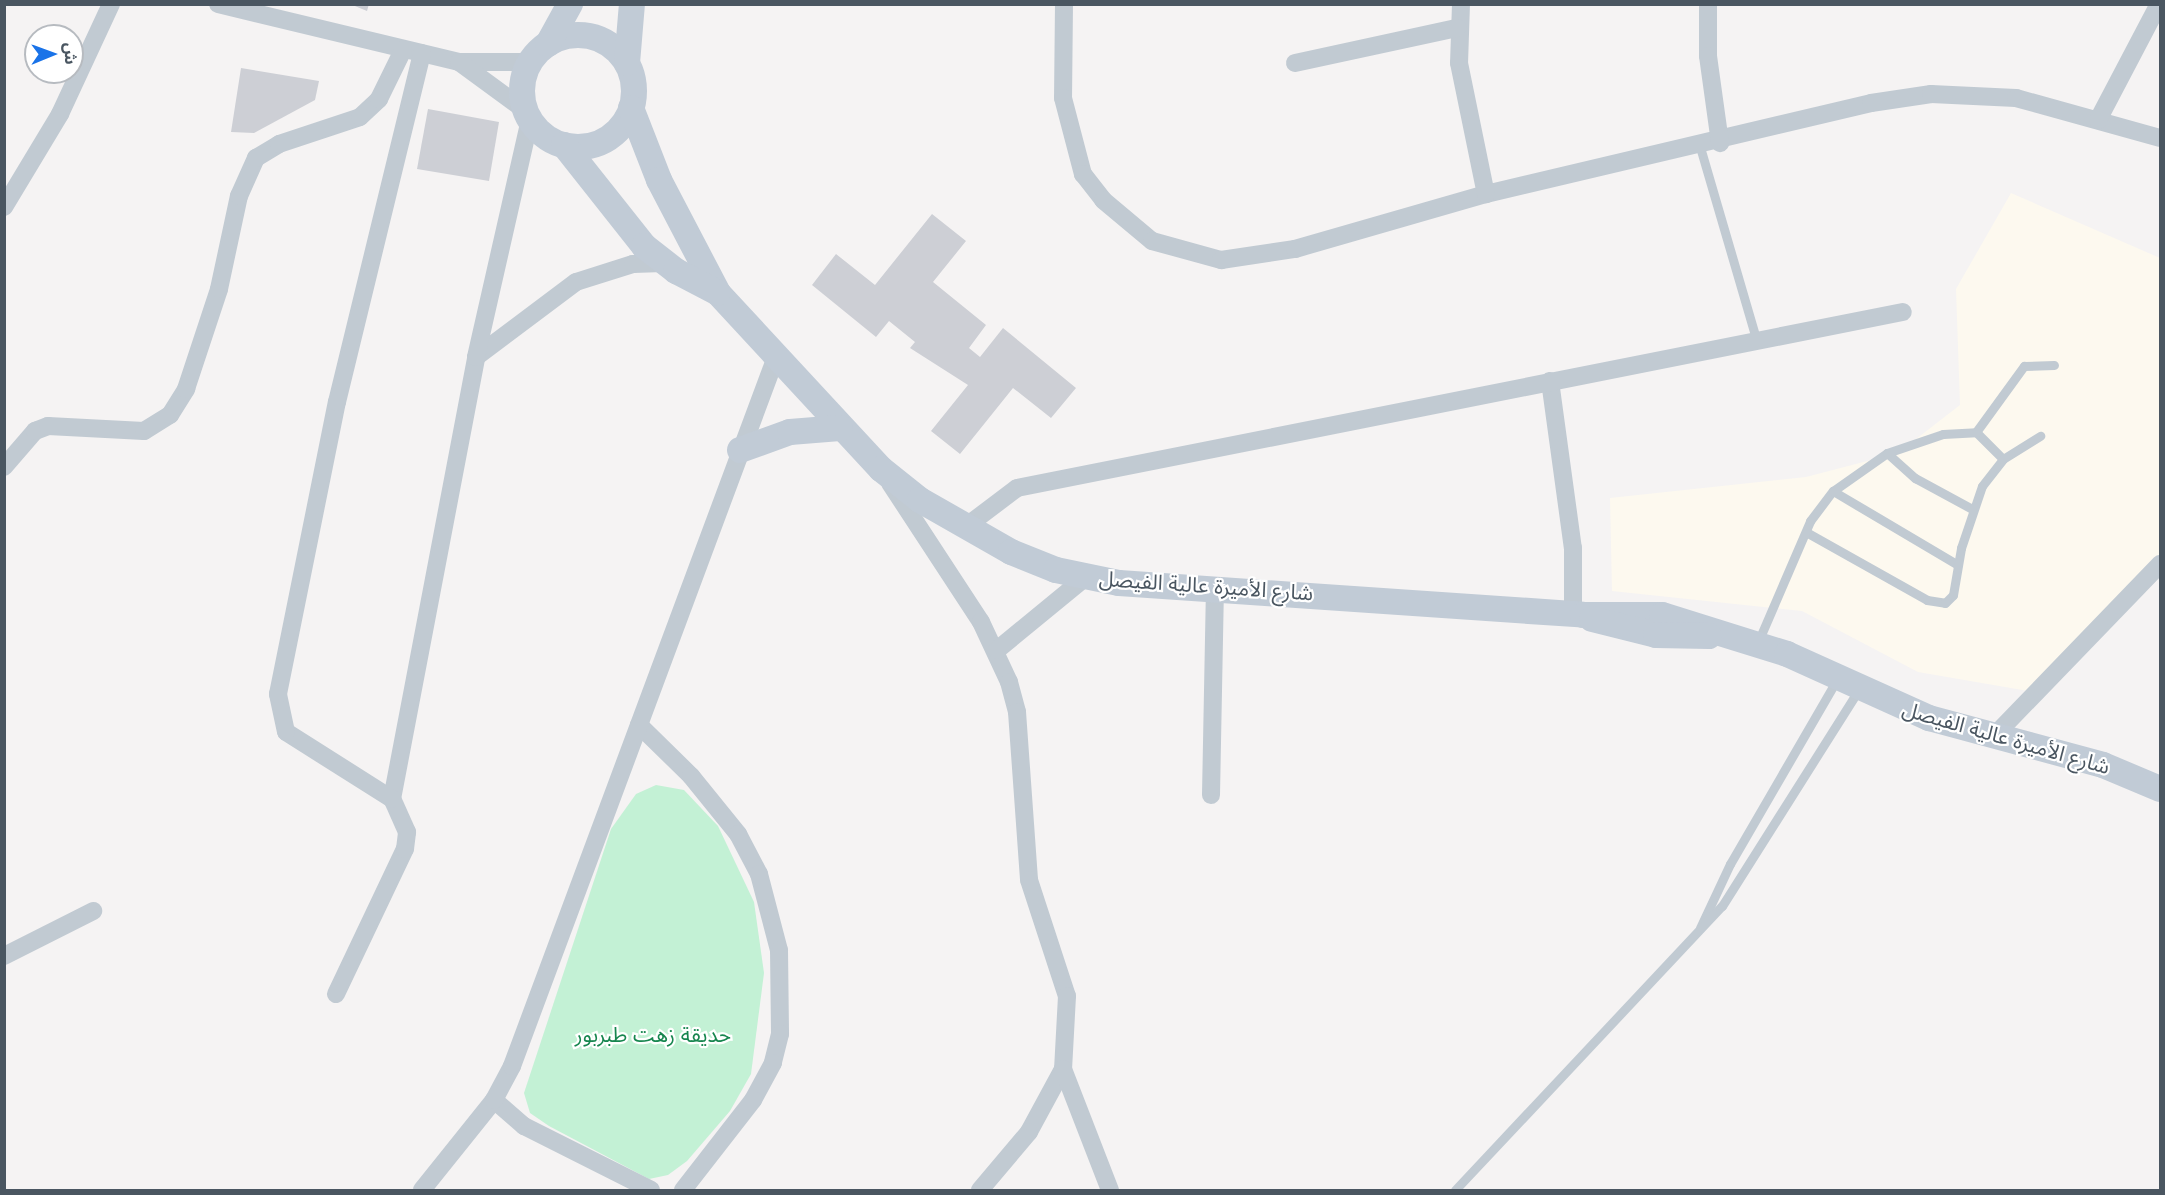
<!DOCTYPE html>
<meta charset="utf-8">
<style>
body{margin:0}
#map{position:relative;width:2165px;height:1195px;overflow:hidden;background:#f5f3f3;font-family:Helvetica,"Noto Sans Arabic",sans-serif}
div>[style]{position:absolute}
.commercial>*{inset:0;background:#fdf9ef}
.green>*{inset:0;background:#c3f1d5}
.building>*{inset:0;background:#cdcfd5}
.lane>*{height:9px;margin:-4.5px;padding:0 4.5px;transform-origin:4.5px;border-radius:4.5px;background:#c1cad2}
.street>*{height:18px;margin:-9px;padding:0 9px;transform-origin:9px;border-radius:9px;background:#c1cad2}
.secondary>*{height:26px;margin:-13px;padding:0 13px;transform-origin:13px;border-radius:13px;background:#c1cbd6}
.secondary>.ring{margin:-13px;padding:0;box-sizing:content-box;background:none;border:26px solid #c1cbd6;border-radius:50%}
span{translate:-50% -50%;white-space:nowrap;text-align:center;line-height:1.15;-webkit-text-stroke:4.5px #fff;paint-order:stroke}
.street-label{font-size:21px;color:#4a5661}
.park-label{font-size:21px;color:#17864f}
.frame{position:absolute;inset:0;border:6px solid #4a5661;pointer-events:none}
.north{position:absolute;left:24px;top:24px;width:60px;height:60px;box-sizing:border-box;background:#fff;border:2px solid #b7bbc0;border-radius:50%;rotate:89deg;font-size:16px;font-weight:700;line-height:24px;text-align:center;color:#4a5661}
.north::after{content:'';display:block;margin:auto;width:21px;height:27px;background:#1a73e8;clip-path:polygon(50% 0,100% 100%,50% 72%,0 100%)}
</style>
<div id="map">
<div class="commercial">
<i style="clip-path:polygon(2011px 193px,2160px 258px,2160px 559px,2040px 693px,1918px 672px,1802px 611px,1612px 591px,1610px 498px,1806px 477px,1898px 453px,1960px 405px,1956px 289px)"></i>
</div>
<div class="green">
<i style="clip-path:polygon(656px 785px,684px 790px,718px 826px,754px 902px,764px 973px,751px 1074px,730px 1111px,687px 1161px,668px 1175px,649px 1179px,549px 1126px,530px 1113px,524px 1093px,611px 829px,636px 794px)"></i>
</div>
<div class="building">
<i style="clip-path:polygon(350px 4px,369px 4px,367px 11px)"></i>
<i style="clip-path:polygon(241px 68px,319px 81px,315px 100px,254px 133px,231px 132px)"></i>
<i style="clip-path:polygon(428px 109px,499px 122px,489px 181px,417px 169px)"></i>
<i style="clip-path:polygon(932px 214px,966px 241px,933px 282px,986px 325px,969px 348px,980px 357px,1003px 328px,1076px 388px,1051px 418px,1013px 388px,960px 454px,931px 431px,968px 385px,910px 348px,915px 342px,889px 321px,876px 337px,812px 285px,836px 254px,875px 285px)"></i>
</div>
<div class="lane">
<i style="left:1700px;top:147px;width:200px;rotate:73.7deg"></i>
<i style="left:1976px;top:432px;width:38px;rotate:45deg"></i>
<i style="left:1887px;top:453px;width:38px;rotate:42deg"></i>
<i style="left:1915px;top:478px;width:65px;rotate:28.5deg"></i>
<i style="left:1833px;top:491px;width:145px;rotate:30.6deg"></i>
<i style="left:1806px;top:532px;width:139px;rotate:29.3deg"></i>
<i style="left:1927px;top:600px;width:18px;rotate:9deg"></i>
<i style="left:1945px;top:603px;width:11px;rotate:-45deg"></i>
<i style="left:1953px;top:595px;width:48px;rotate:-80.3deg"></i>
<i style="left:1961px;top:548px;width:65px;rotate:-71.3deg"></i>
<i style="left:1982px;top:486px;width:34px;rotate:-52deg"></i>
<i style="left:2003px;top:459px;width:44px;rotate:-31.9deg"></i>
<i style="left:1758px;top:642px;width:132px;rotate:-66.7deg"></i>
<i style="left:1810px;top:521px;width:38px;rotate:-53deg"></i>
<i style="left:1833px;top:491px;width:66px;rotate:-35.1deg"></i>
<i style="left:1887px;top:453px;width:59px;rotate:-18.7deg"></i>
<i style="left:1943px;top:434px;width:33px;rotate:-3deg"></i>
<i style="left:1976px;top:432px;width:82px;rotate:-54deg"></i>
<i style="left:2024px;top:366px;width:30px;rotate:-2deg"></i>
<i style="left:1700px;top:928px;width:71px;rotate:-64.9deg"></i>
<i style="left:1730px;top:864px;width:215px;rotate:-59.9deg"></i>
<i style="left:1455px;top:1190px;width:390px;rotate:-46.8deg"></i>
<i style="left:1722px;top:906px;width:257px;rotate:-57.7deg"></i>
</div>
<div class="street">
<i style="left:218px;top:4px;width:248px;rotate:13.5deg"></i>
<i style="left:459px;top:62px;width:72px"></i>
<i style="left:1064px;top:4px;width:94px;rotate:90.6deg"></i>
<i style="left:1063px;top:98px;width:79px;rotate:75.3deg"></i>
<i style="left:1083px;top:174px;width:33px;rotate:52deg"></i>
<i style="left:1103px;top:200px;width:64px;rotate:39.9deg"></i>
<i style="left:1152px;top:241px;width:72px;rotate:15.4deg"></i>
<i style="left:1221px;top:260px;width:75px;rotate:-8.5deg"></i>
<i style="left:1295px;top:249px;width:199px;rotate:-16.1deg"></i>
<i style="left:1486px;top:194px;width:396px;rotate:-13.3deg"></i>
<i style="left:1871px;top:103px;width:61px;rotate:-8.5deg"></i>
<i style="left:1931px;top:94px;width:85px;rotate:2.7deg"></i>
<i style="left:2016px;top:98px;width:149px;rotate:15.5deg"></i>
<i style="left:1461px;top:4px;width:59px;rotate:91.9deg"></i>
<i style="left:1459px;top:63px;width:134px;rotate:78.4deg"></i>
<i style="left:1708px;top:4px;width:52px;rotate:90deg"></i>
<i style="left:1708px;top:56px;width:88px;rotate:82.1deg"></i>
<i style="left:459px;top:62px;width:83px;rotate:36.2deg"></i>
<i style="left:1295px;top:63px;width:166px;rotate:-12.2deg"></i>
<i style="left:2098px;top:120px;width:131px;rotate:-62.3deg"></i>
<i style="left:4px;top:207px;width:109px;rotate:-58.9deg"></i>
<i style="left:60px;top:114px;width:121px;rotate:-65.1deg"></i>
<i style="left:476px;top:357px;width:125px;rotate:-36.9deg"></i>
<i style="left:576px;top:282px;width:60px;rotate:-17.5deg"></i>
<i style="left:633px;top:264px;width:30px;rotate:-2deg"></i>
<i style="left:1550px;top:381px;width:169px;rotate:82.2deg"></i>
<i style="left:1573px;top:548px;width:66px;rotate:90deg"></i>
<i style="left:4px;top:467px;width:48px;rotate:-49.3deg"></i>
<i style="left:35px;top:431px;width:14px;rotate:-21deg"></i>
<i style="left:48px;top:426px;width:96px;rotate:3deg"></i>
<i style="left:144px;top:431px;width:31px;rotate:-32deg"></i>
<i style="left:170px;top:415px;width:31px;rotate:-58deg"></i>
<i style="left:186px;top:389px;width:105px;rotate:-71.7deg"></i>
<i style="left:219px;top:289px;width:95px;rotate:-77.9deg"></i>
<i style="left:239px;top:196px;width:42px;rotate:-65.9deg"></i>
<i style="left:256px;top:158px;width:27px;rotate:-31deg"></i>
<i style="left:279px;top:144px;width:85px;rotate:-18.4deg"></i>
<i style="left:360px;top:117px;width:26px;rotate:-43deg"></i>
<i style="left:379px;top:99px;width:55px;rotate:-63.9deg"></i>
<i style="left:890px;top:483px;width:166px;rotate:56.8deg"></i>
<i style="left:981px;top:622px;width:66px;rotate:65deg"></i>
<i style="left:1009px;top:682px;width:31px;rotate:75deg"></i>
<i style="left:1017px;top:712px;width:168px;rotate:85.9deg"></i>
<i style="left:1029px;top:880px;width:122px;rotate:71.9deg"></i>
<i style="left:1067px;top:996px;width:73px;rotate:93.1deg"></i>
<i style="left:1063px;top:1069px;width:72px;rotate:118.4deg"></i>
<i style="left:1029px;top:1132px;width:76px;rotate:130.2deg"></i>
<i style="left:964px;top:528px;width:66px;rotate:-37deg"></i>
<i style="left:1017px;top:488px;width:903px;rotate:-11.24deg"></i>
<i style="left:997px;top:650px;width:115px;rotate:-39.4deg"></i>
<i style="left:639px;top:725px;width:73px;rotate:44.4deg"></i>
<i style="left:691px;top:776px;width:75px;rotate:51deg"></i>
<i style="left:738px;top:834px;width:45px;rotate:62.3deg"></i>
<i style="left:759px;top:874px;width:79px;rotate:75.3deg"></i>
<i style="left:779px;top:950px;width:84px;rotate:89.3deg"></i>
<i style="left:780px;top:1034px;width:30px;rotate:104deg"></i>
<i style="left:773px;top:1063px;width:42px;rotate:118.4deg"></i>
<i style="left:753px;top:1100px;width:114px;rotate:127.9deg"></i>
<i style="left:1995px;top:735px;width:238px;rotate:-46deg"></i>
<i style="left:1211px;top:795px;width:204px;rotate:-88.9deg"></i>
<i style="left:392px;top:799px;width:450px;rotate:-79.2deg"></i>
<i style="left:476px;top:357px;width:243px;rotate:-77.2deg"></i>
<i style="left:4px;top:956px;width:100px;rotate:-26.8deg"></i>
<i style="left:336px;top:994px;width:161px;rotate:-64.6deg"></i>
<i style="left:405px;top:849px;width:17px;rotate:-83deg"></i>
<i style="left:407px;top:832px;width:36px;rotate:-114deg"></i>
<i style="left:392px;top:799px;width:125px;rotate:-147.7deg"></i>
<i style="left:286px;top:732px;width:39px;rotate:-102deg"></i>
<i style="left:278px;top:694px;width:298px;rotate:-78.6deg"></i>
<i style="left:337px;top:402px;width:359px;rotate:-76.3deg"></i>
<i style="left:1063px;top:1069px;width:130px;rotate:68.8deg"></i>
<i style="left:494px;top:1100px;width:40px;rotate:41deg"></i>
<i style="left:524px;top:1126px;width:142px;rotate:26.7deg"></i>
<i style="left:422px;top:1190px;width:115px;rotate:-51.3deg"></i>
<i style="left:494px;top:1100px;width:38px;rotate:-62deg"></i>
<i style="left:512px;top:1066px;width:757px;rotate:-69.58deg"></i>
</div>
<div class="secondary">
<i class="ring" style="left:522px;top:35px;width:86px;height:86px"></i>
<i style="left:548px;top:44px;width:46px;rotate:-61.2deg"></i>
<i style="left:627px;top:63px;width:59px;rotate:-85.2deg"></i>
<i style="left:631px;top:108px;width:77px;rotate:68.7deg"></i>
<i style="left:659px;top:180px;width:127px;rotate:62.4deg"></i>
<i style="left:718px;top:293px;width:240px;rotate:47.2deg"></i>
<i style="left:881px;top:469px;width:50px;rotate:38.5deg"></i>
<i style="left:920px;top:500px;width:105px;rotate:29.7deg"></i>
<i style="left:1011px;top:552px;width:48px;rotate:21.8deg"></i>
<i style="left:1056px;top:570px;width:64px;rotate:11.7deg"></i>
<i style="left:1119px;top:583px;width:465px;rotate:3.9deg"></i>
<i style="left:1583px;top:615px;width:79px"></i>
<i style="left:1662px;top:615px;width:131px;rotate:17.3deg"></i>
<i style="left:1787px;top:654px;width:156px;rotate:24.3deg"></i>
<i style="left:1929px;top:718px;width:180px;rotate:15.1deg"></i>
<i style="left:2103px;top:765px;width:62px;rotate:22.8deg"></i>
<i style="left:564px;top:145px;width:129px;rotate:51.6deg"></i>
<i style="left:644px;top:246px;width:41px;rotate:38deg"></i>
<i style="left:676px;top:271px;width:47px;rotate:27.6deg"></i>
<i style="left:740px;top:450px;width:53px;rotate:-19.8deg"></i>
<i style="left:790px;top:432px;width:50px;rotate:-4.6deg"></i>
<i style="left:1592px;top:619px;width:66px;rotate:14deg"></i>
<i style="left:1656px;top:635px;width:53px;rotate:1.1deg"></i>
</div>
<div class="street-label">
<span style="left:1206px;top:586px;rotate:4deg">شارع الأميرة عالية الفيصل</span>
<span style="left:2006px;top:738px;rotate:16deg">شارع الأميرة عالية الفيصل</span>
</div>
<div class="park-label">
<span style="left:653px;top:1035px">حديقة زهت طبربور</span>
</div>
<div class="frame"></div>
<div class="north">ش</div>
</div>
